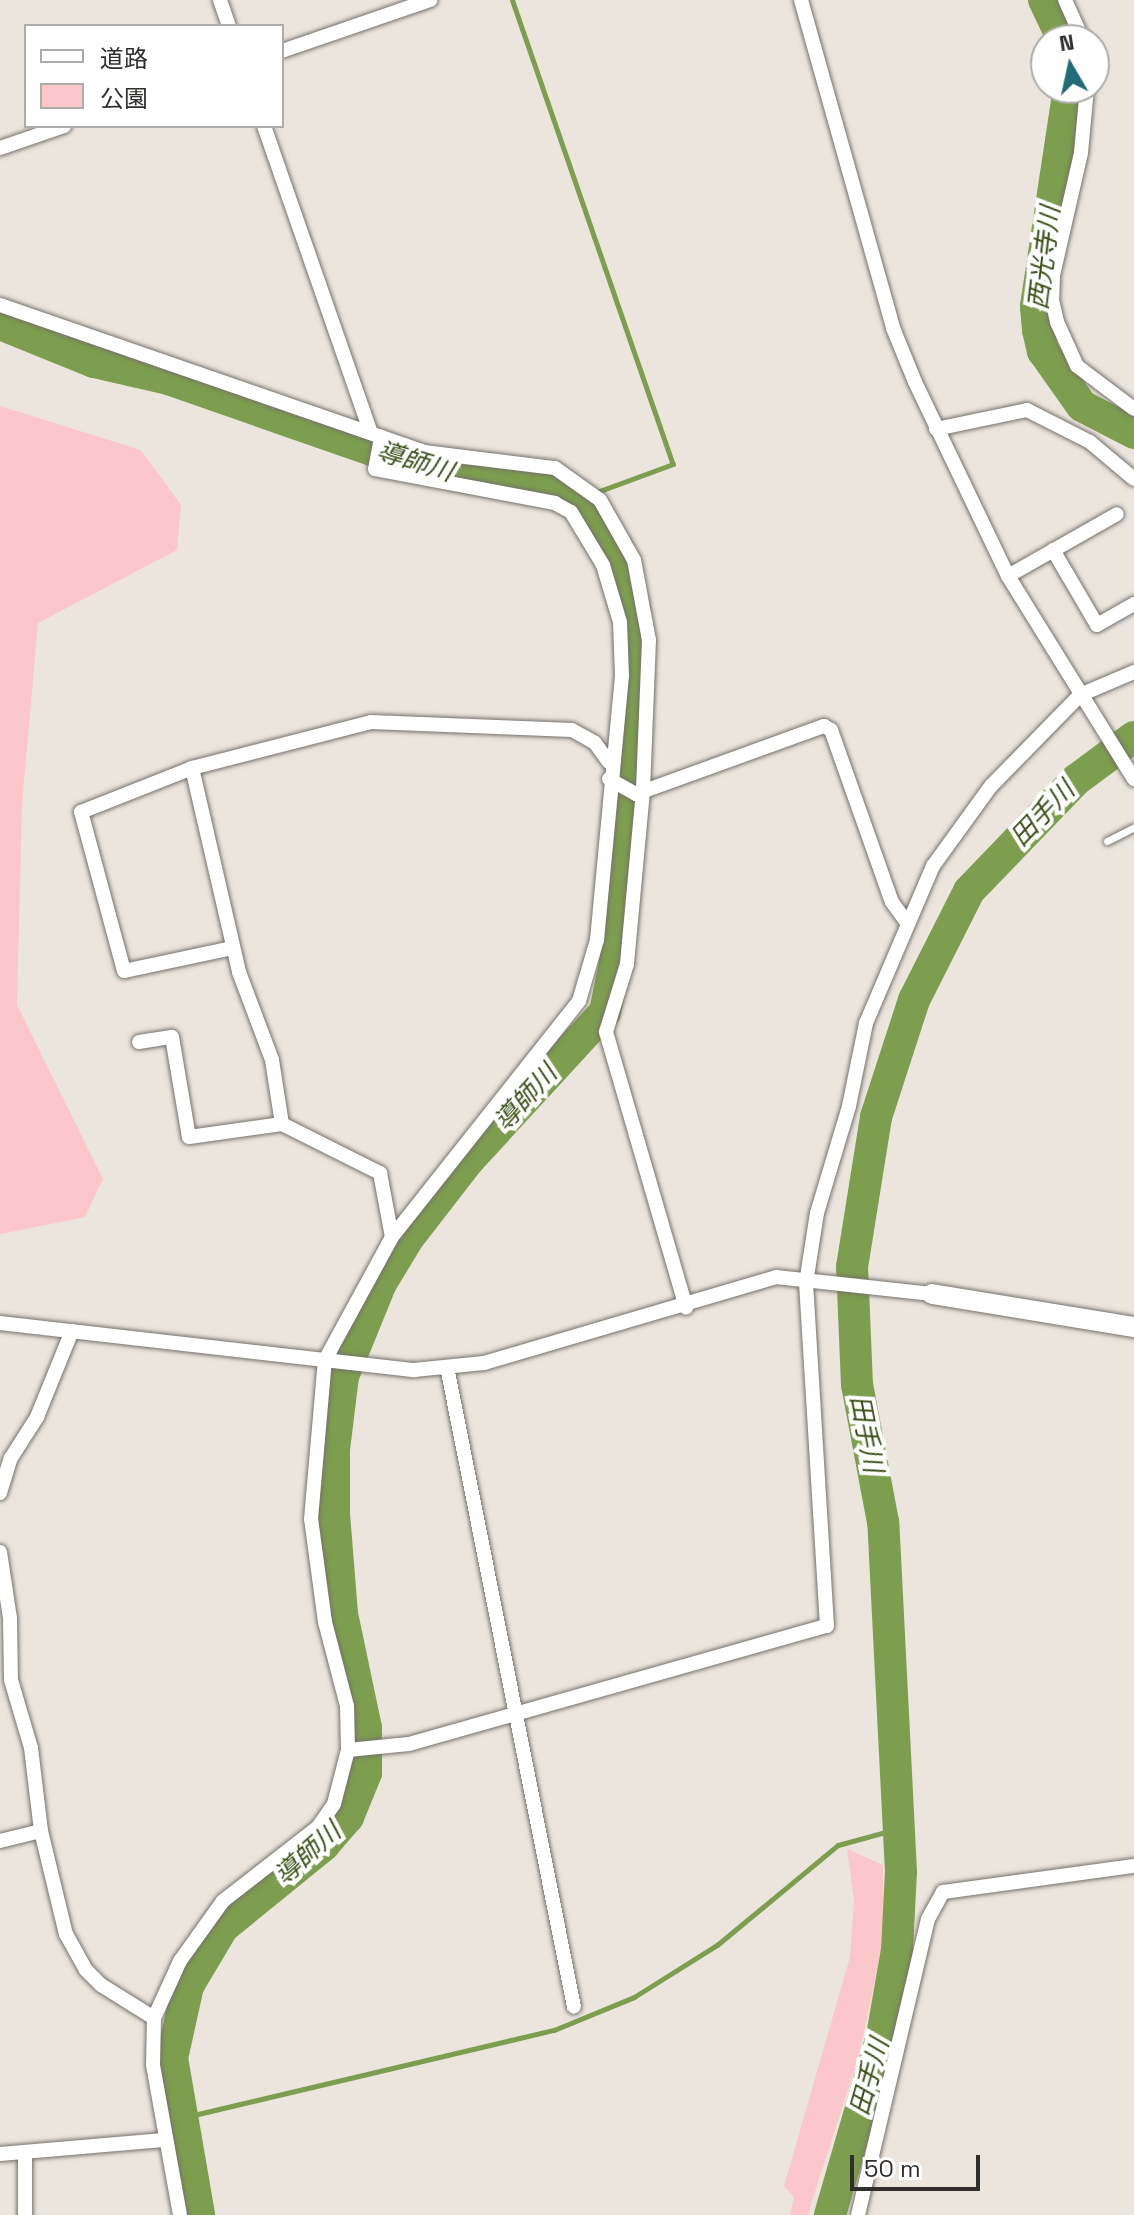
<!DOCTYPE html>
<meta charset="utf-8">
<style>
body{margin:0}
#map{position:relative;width:1134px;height:2215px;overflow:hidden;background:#ebe5de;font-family:"Space Grotesk","Noto Sans JP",sans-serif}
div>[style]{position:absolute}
.green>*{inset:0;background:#fcc7ca}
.stream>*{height:5px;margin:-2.5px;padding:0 2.5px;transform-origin:2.5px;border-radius:2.5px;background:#7d9e4e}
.river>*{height:32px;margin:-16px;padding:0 16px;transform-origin:16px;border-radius:16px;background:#7d9e4e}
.roads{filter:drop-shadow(0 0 2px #76716b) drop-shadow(0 0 2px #76716b)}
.lane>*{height:7px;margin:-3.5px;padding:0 3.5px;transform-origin:3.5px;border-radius:3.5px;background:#fff}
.street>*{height:14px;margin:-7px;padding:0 7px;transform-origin:7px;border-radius:7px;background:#fff}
.secondary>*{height:20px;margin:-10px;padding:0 10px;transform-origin:10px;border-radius:10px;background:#fff}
span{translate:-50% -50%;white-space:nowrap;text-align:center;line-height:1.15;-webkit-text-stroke:8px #fff;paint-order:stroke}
.water-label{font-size:26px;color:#394f16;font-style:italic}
.legend{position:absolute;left:24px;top:24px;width:260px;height:104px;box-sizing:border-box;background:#fff;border:2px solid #adacab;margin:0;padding:10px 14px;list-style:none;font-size:24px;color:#312f2d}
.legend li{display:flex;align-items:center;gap:16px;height:40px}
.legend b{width:40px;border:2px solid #adacab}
.north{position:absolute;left:1030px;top:24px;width:80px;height:80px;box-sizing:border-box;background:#fff;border:2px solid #adacab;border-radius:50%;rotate:351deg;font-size:22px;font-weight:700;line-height:32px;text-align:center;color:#312f2d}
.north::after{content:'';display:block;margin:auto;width:28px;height:36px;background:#246b78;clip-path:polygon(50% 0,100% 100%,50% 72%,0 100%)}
.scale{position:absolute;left:850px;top:2155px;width:130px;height:36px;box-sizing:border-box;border:4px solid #312f2d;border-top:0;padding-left:10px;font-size:24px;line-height:28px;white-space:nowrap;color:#312f2d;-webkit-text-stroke:6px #fff;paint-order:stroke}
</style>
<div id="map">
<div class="green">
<i style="clip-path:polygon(0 406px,141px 450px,181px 505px,177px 550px,38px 623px,22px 804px,17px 1005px,103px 1179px,85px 1217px,0 1234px)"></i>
<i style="clip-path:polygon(847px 1849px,883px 1865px,883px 1941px,859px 2056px,812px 2201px,808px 2215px,790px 2215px,794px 2197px,784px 2186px,850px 1957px,854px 1901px)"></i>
</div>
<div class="stream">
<i style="left:512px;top:0;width:491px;rotate:70.9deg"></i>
<i style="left:673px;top:464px;width:101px;rotate:159.8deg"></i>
<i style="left:181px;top:2118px;width:383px;rotate:-13.3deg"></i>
<i style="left:554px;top:2030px;width:87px;rotate:-22.4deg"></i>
<i style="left:634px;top:1997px;width:98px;rotate:-32.1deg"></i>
<i style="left:717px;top:1945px;width:157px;rotate:-39.6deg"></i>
<i style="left:838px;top:1845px;width:64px;rotate:-15.3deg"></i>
</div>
<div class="river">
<i style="left:1044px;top:0;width:44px;rotate:64.6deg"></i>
<i style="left:1069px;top:88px;width:221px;rotate:98.6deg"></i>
<i style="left:1036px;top:307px;width:23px;rotate:85deg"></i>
<i style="left:1038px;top:330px;width:22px;rotate:77deg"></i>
<i style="left:1043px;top:351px;width:67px;rotate:54.7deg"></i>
<i style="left:1082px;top:406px;width:59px;rotate:27.4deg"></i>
<i style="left:0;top:324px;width:101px;rotate:22deg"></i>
<i style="left:94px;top:362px;width:76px;rotate:12.9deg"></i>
<i style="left:168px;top:379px;width:255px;rotate:19.2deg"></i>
<i style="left:409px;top:463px;width:60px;rotate:14.5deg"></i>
<i style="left:467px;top:478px;width:70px;rotate:4.9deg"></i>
<i style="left:537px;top:484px;width:44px;rotate:20.1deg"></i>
<i style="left:578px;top:499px;width:65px;rotate:51.2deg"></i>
<i style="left:619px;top:550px;width:62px;rotate:75.1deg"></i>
<i style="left:635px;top:610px;width:164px;rotate:91.7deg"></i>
<i style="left:630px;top:774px;width:190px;rotate:94.5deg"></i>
<i style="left:615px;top:963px;width:50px;rotate:101.5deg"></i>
<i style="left:605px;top:1012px;width:202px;rotate:132.6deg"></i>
<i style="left:468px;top:1161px;width:96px;rotate:127.8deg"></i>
<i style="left:409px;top:1237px;width:54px;rotate:121.3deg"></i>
<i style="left:381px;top:1283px;width:100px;rotate:112.2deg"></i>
<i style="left:343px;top:1376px;width:74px;rotate:97deg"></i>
<i style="left:334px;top:1449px;width:65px;rotate:90deg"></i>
<i style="left:334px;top:1514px;width:100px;rotate:85.4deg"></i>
<i style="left:342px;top:1614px;width:116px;rotate:78.1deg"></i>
<i style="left:366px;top:1728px;width:45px;rotate:90deg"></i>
<i style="left:366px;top:1773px;width:48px;rotate:112.2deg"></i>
<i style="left:348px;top:1817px;width:37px;rotate:131deg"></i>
<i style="left:324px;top:1845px;width:130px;rotate:140.9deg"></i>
<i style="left:223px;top:1927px;width:69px;rotate:120.7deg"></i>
<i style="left:188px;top:1986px;width:74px;rotate:102.5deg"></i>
<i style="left:172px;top:2058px;width:159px;rotate:80.2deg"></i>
<i style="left:830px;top:2215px;width:186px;rotate:-73.8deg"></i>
<i style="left:882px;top:2036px;width:87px;rotate:-80.1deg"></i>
<i style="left:897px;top:1950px;width:78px;rotate:-87.1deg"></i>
<i style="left:901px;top:1872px;width:350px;rotate:-92.9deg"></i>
<i style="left:883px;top:1522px;width:139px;rotate:-100.7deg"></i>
<i style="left:857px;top:1385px;width:118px;rotate:-92.4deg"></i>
<i style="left:852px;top:1267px;width:152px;rotate:-80.9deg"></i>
<i style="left:876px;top:1117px;width:123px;rotate:-72deg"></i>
<i style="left:914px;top:1000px;width:122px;rotate:-63.2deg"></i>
<i style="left:969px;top:891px;width:154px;rotate:-46.1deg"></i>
<i style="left:1076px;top:780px;width:72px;rotate:-36.6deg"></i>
</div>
<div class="roads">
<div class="lane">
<i style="left:1107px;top:841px;width:30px;rotate:-27deg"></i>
</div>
<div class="street">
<i style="left:220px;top:0;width:28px;rotate:71deg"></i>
<i style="left:801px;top:0;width:341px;rotate:74.3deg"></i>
<i style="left:893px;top:328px;width:58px;rotate:67.8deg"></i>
<i style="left:915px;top:382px;width:215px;rotate:64.4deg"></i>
<i style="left:1008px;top:576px;width:239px;rotate:58.2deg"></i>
<i style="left:1065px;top:0;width:44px;rotate:65.8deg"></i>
<i style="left:282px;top:51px;width:157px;rotate:-19deg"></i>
<i style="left:1087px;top:88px;width:65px;rotate:95.3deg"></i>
<i style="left:1081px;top:153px;width:125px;rotate:102.9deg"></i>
<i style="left:1053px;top:275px;width:25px;rotate:92deg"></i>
<i style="left:1052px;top:300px;width:23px;rotate:77deg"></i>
<i style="left:1057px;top:322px;width:48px;rotate:65.6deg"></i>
<i style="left:1077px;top:366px;width:71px;rotate:37deg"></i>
<i style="left:264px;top:126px;width:323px;rotate:70.8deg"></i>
<i style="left:0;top:148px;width:68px;rotate:-19deg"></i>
<i style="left:0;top:305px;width:449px;rotate:19.1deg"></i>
<i style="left:424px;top:452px;width:132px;rotate:7deg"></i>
<i style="left:555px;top:468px;width:55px;rotate:35.4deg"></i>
<i style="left:600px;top:500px;width:69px;rotate:60.5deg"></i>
<i style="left:634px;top:560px;width:81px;rotate:79.4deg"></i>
<i style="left:649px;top:640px;width:151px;rotate:92.3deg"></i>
<i style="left:643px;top:791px;width:174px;rotate:95.3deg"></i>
<i style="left:627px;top:964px;width:71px;rotate:107.2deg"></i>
<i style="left:606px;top:1032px;width:287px;rotate:73.8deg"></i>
<i style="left:936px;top:429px;width:93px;rotate:-11.8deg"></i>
<i style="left:1027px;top:410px;width:71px;rotate:26.9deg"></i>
<i style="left:1090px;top:442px;width:57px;rotate:40.1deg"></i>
<i style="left:1053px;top:550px;width:87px;rotate:59.6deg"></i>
<i style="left:1097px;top:625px;width:43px;rotate:-29.6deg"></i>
<i style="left:1008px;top:576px;width:125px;rotate:-29.6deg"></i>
<i style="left:192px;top:768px;width:209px;rotate:77deg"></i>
<i style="left:239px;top:972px;width:94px;rotate:69.4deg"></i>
<i style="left:272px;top:1060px;width:65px;rotate:81.1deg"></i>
<i style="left:282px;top:1124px;width:110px;rotate:26.6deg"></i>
<i style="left:380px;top:1173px;width:65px;rotate:79.4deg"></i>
<i style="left:609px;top:779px;width:31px;rotate:29deg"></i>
<i style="left:636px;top:794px;width:200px;rotate:-19.9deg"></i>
<i style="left:824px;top:726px;width:8px;rotate:30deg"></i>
<i style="left:831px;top:730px;width:182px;rotate:70.5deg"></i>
<i style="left:892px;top:902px;width:27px;rotate:54deg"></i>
<i style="left:232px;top:948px;width:110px;rotate:168deg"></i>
<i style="left:124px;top:971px;width:165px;rotate:-105.1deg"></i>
<i style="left:81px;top:812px;width:119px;rotate:-21.6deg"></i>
<i style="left:192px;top:768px;width:185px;rotate:-14.4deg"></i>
<i style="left:371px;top:722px;width:201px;rotate:2.3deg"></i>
<i style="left:572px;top:730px;width:26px;rotate:29deg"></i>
<i style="left:595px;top:743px;width:24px;rotate:54deg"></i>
<i style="left:139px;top:1042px;width:33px;rotate:-9deg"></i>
<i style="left:172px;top:1037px;width:101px;rotate:80.4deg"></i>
<i style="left:189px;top:1137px;width:94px;rotate:-8deg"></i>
<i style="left:0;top:1323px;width:417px;rotate:6.5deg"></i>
<i style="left:414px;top:1370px;width:70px;rotate:-5.7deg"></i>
<i style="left:484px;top:1363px;width:304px;rotate:-16.4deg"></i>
<i style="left:776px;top:1277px;width:157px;rotate:6.2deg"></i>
<i style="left:447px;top:1367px;width:652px;rotate:78.78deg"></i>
<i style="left:0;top:1493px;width:37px;rotate:-73deg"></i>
<i style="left:11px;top:1458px;width:49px;rotate:-57.6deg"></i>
<i style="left:37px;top:1417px;width:93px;rotate:-67.9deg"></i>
<i style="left:0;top:1552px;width:67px;rotate:81.4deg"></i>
<i style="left:10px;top:1618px;width:62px;rotate:89.1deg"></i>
<i style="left:11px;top:1680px;width:71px;rotate:73.6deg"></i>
<i style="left:31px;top:1748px;width:84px;rotate:83.1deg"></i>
<i style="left:41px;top:1831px;width:106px;rotate:76.4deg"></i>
<i style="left:66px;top:1934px;width:41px;rotate:60.9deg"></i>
<i style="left:86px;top:1970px;width:21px;rotate:45deg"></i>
<i style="left:101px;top:1985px;width:62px;rotate:31.9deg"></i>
<i style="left:348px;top:1750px;width:61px;rotate:-5.6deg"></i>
<i style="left:409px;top:1744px;width:434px;rotate:-15.8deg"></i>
<i style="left:827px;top:1626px;width:344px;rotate:-93.5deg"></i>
<i style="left:806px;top:1283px;width:71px;rotate:-81.1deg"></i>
<i style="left:817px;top:1213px;width:112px;rotate:-73.3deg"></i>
<i style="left:849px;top:1106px;width:85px;rotate:-78.4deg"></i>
<i style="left:866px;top:1023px;width:171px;rotate:-66.9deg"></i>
<i style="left:933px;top:866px;width:99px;rotate:-54.1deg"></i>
<i style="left:991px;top:786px;width:127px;rotate:-45.6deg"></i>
<i style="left:1080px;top:695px;width:59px;rotate:-23.1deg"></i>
<i style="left:0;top:1841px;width:42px;rotate:-13.7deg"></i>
<i style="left:0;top:2154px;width:164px;rotate:-4.9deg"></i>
<i style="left:25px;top:2154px;width:61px;rotate:90deg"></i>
<i style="left:180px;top:2215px;width:152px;rotate:-100.2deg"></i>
<i style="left:153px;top:2065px;width:47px;rotate:-88.8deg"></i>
<i style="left:154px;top:2018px;width:63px;rotate:-65.5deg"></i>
<i style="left:180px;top:1961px;width:74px;rotate:-54.4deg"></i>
<i style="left:223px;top:1901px;width:120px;rotate:-37.9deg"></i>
<i style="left:318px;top:1827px;width:28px;rotate:-55deg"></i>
<i style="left:334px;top:1804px;width:56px;rotate:-75.5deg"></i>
<i style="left:348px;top:1750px;width:44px;rotate:-91.3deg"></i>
<i style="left:347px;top:1706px;width:87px;rotate:-104.7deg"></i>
<i style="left:325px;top:1622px;width:104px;rotate:-97.7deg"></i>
<i style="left:311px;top:1519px;width:160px;rotate:-85deg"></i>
<i style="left:325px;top:1360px;width:140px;rotate:-61.4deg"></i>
<i style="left:392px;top:1237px;width:301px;rotate:-51.6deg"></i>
<i style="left:579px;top:1001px;width:64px;rotate:-73.6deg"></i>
<i style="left:597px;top:940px;width:265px;rotate:-84.6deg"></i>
<i style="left:622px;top:676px;width:54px;rotate:-92.1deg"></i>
<i style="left:620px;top:622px;width:59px;rotate:-106.6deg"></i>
<i style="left:603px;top:565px;width:62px;rotate:-121.1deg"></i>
<i style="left:571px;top:512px;width:18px;rotate:-151deg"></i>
<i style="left:555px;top:503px;width:183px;rotate:-169.3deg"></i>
<i style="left:375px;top:469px;width:33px;rotate:-79deg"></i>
<i style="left:858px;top:2215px;width:304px;rotate:-76.7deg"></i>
<i style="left:928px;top:1919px;width:31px;rotate:-61deg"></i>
<i style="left:943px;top:1892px;width:193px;rotate:-7.8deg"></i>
</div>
<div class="secondary">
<i style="left:932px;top:1294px;width:205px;rotate:9.3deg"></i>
</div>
</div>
<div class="water-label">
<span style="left:1045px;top:258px;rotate:-83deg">西光寺川</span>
<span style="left:415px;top:462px;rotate:17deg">導師川</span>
<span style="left:1043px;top:814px;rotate:-46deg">田手川</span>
<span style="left:526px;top:1098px;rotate:-48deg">導師川</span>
<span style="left:866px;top:1434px;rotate:79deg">田手川</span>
<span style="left:308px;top:1854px;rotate:-42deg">導師川</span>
<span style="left:870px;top:2077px;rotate:-74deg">田手川</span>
</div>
<ul class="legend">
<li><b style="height:10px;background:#fff"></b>道路</li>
<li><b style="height:22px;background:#fcc7ca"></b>公園</li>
</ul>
<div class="north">N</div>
<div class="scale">50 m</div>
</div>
